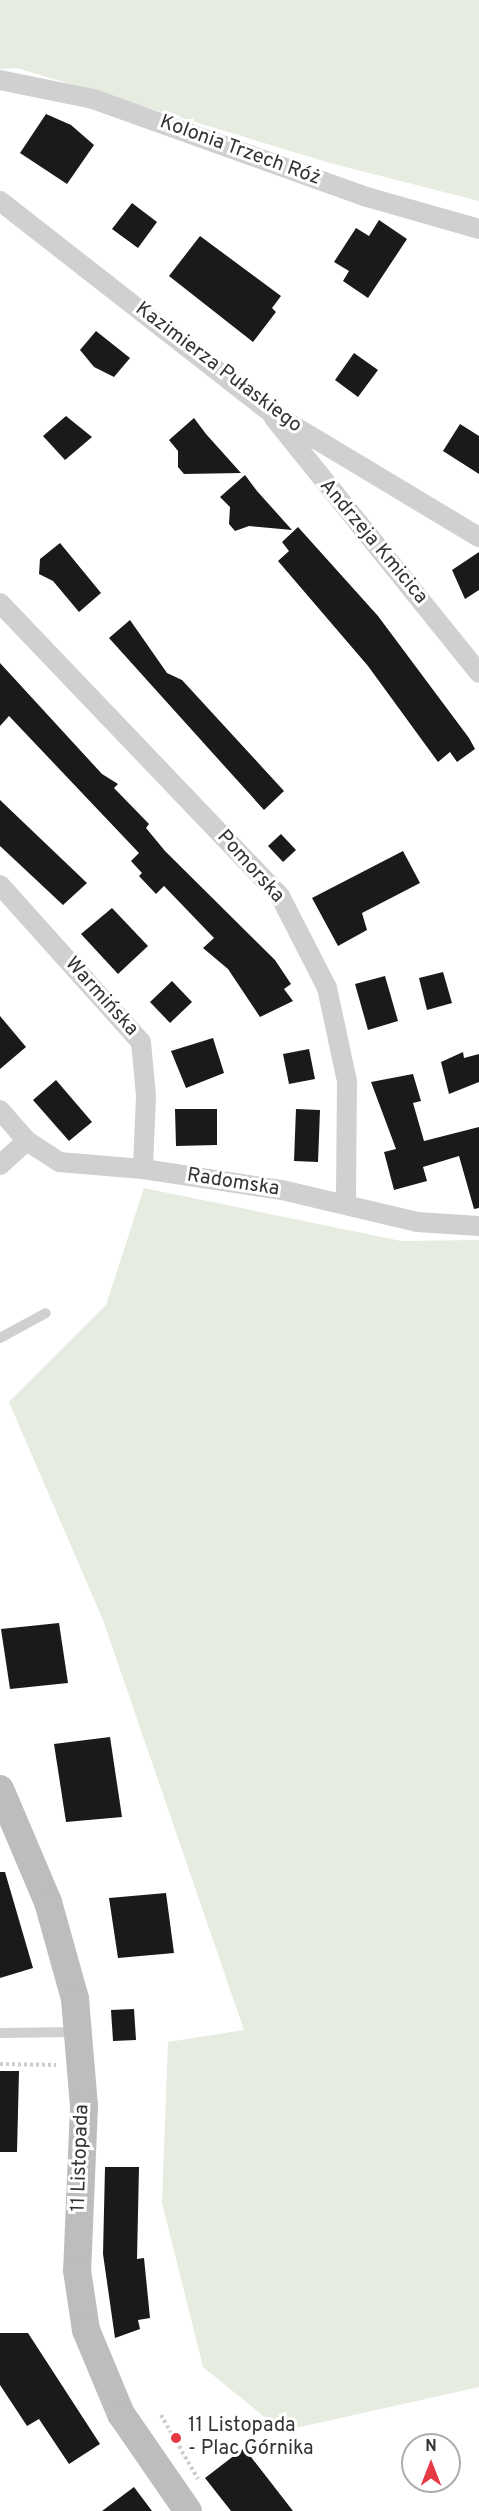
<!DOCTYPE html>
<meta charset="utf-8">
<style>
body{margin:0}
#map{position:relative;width:479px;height:2511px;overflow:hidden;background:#fff;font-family:Overpass,sans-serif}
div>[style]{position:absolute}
.green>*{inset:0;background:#e6ecdf}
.building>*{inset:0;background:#1a1a1a}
.path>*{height:4px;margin-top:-2px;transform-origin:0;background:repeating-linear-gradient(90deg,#cdcdcd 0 3px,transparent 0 6px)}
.service>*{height:10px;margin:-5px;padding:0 5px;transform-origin:5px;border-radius:5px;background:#d0d0d0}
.minor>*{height:20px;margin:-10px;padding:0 10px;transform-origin:10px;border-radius:10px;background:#d0d0d0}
.secondary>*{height:28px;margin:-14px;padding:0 14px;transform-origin:14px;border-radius:14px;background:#bdbdbd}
.dots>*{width:16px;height:16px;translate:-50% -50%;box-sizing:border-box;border:3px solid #fff;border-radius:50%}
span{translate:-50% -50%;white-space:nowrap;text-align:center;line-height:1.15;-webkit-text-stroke:6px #fff;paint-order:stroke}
.street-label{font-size:20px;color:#333}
.poi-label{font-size:20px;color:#333}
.left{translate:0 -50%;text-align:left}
.north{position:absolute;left:401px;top:2433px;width:60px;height:60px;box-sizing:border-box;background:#fff;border:2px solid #adadad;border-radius:50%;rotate:0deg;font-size:16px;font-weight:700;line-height:24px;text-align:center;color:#333}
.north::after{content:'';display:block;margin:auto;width:21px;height:27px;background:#e63946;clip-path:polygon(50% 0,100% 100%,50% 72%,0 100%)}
</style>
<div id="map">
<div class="green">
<i style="clip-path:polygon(0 0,479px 0,479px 201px,330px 163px,17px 68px,0 69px)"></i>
<i style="clip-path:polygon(144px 1188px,401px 1241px,479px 1240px,479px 2387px,282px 2431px,203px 2367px,162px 2203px,168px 2042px,244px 2030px,103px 1620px,9px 1402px,106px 1305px)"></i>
</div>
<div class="building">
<i style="clip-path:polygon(46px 114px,71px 125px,94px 145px,67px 184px,20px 153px)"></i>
<i style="clip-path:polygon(132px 203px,157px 222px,138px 248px,112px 229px)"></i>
<i style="clip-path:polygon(379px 220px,407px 239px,368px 298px,343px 281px,349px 271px,334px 262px,356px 228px,369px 236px)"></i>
<i style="clip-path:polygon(200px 236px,281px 296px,272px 308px,276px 312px,253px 342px,169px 276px)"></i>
<i style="clip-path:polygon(96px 331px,130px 358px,114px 377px,94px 367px,80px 350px)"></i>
<i style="clip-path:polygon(354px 353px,378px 370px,358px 397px,335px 380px)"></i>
<i style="clip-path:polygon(66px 416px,92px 437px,65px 460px,43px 436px)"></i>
<i style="clip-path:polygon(194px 418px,206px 434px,241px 473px,184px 474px,178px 467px,178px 451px,169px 440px)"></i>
<i style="clip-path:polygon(460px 424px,479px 436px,479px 474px,443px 451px)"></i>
<i style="clip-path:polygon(245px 475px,257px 491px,292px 530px,249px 526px,235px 531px,229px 524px,230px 507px,220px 497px)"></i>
<i style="clip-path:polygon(298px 527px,378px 616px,469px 738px,475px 749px,457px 762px,450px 752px,438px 762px,368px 666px,278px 561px,289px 551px,282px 542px)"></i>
<i style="clip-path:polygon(60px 543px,101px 593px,79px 612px,53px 581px,39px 574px,40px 559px)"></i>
<i style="clip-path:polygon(479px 552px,479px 590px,465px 599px,452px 570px)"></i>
<i style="clip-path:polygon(130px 620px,167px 673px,182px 680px,284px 791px,264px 810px,109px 638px)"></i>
<i style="clip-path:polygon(0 663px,102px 774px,118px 784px,114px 788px,149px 824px,146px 828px,165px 851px,275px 960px,291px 984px,284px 989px,293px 1001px,260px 1017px,228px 969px,203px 948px,214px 938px,164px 886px,156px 894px,139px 876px,142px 873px,131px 861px,139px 853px,9px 716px,0 726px)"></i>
<i style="clip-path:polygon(0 800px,87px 883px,63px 905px,0 846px)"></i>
<i style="clip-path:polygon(281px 834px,296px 850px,283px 862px,268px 846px)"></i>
<i style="clip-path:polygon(403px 851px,420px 883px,362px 913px,367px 930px,338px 946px,312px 898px)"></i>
<i style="clip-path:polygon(112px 908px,148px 946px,118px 974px,81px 934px)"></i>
<i style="clip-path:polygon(443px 972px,452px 1003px,427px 1010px,419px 978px)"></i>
<i style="clip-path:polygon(385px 976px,398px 1021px,368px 1030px,355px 984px)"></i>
<i style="clip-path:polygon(172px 981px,192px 1002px,170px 1023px,150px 1002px)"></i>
<i style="clip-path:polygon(0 1016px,26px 1047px,0 1069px)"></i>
<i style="clip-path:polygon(213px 1038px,224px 1073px,186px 1088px,171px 1051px)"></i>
<i style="clip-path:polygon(309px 1049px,315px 1079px,289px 1084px,283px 1054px)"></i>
<i style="clip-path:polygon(463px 1052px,464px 1058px,479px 1054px,479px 1082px,449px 1094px,441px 1062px)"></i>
<i style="clip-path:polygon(413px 1074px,421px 1101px,413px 1103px,424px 1141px,479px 1127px,479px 1208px,474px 1209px,459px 1156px,423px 1167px,427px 1181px,394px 1190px,384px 1152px,396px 1149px,371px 1082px)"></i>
<i style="clip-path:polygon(56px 1080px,92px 1122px,69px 1141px,33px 1100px)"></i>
<i style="clip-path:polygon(175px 1109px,217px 1109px,217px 1145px,176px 1146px)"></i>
<i style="clip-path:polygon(296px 1109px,320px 1110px,318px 1162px,294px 1161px)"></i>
<i style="clip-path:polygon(59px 1623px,68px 1683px,10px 1689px,1px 1629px)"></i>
<i style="clip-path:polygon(110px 1737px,122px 1817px,66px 1822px,54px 1744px)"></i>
<i style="clip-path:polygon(0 1872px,5px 1872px,33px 1968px,0 1978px)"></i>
<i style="clip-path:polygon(166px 1893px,174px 1953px,118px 1958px,109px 1898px)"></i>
<i style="clip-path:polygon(134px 2009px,136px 2040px,113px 2041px,111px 2010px)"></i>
<i style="clip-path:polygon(0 2071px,19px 2071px,17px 2152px,0 2152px)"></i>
<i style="clip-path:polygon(105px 2167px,139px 2167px,137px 2259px,144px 2258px,150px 2318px,138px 2320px,140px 2329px,115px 2338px,103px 2254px)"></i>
<i style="clip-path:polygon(0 2333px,28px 2333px,100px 2444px,69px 2464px,39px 2419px,27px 2426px,0 2385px)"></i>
<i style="clip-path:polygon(244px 2448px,293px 2511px,231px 2511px,205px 2478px)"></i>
<i style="clip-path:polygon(134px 2487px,152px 2511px,102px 2511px)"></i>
</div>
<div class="path">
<i style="left:0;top:2064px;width:56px;rotate:1deg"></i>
<i style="left:161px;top:2415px;width:74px;rotate:60deg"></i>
</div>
<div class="service">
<i style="left:0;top:1338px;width:52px;rotate:-28.5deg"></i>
<i style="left:0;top:2033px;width:76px;rotate:-0.8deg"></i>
</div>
<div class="minor">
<i style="left:0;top:80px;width:95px;rotate:11.5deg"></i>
<i style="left:93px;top:99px;width:291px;rotate:19.7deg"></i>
<i style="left:367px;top:197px;width:116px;rotate:15.9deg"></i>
<i style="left:0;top:201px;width:341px;rotate:38deg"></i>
<i style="left:269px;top:411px;width:245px;rotate:31deg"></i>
<i style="left:274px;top:418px;width:327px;rotate:51.2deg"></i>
<i style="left:0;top:603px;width:405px;rotate:46.3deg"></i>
<i style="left:280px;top:896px;width:103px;rotate:62.9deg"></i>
<i style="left:327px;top:988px;width:95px;rotate:77.9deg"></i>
<i style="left:347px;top:1081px;width:124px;rotate:90.5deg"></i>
<i style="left:0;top:885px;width:211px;rotate:48.1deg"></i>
<i style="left:141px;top:1042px;width:54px;rotate:84.7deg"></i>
<i style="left:146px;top:1096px;width:73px;rotate:92.4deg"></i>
<i style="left:0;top:1110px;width:41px;rotate:48.9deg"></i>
<i style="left:0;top:1165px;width:36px;rotate:-42deg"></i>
<i style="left:27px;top:1141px;width:38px;rotate:33deg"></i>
<i style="left:59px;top:1162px;width:84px;rotate:4.8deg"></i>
<i style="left:143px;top:1169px;width:141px;rotate:8.6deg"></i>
<i style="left:282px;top:1190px;width:139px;rotate:13.3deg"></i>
<i style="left:417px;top:1222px;width:62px;rotate:3.7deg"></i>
</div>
<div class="secondary">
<i style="left:0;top:1789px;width:123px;rotate:67deg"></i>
<i style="left:48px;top:1902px;width:101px;rotate:74.4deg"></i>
<i style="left:75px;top:1999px;width:107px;rotate:85.2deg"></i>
<i style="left:84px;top:2106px;width:164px;rotate:92.4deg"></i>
<i style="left:77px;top:2270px;width:61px;rotate:81.5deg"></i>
<i style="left:86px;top:2330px;width:91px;rotate:67.4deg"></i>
<i style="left:121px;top:2414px;width:118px;rotate:55.4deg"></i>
</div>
<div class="dots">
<i style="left:176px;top:2438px;background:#e63946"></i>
</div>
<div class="street-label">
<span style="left:240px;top:151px;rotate:20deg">Kolonia Trzech Róż</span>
<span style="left:218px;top:368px;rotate:37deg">Kazimierza Pułaskiego</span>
<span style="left:373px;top:542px;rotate:50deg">Andrzeja Kmicica</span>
<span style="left:250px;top:867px;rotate:48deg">Pomorska</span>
<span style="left:101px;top:997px;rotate:48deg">Warmińska</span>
<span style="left:233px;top:1183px;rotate:9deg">Radomska</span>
<span style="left:81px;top:2158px;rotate:-88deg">11 Listopada</span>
</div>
<div class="poi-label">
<span class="left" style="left:188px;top:2438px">11 Listopada<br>- Plac Górnika</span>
</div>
<div class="north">N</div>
</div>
